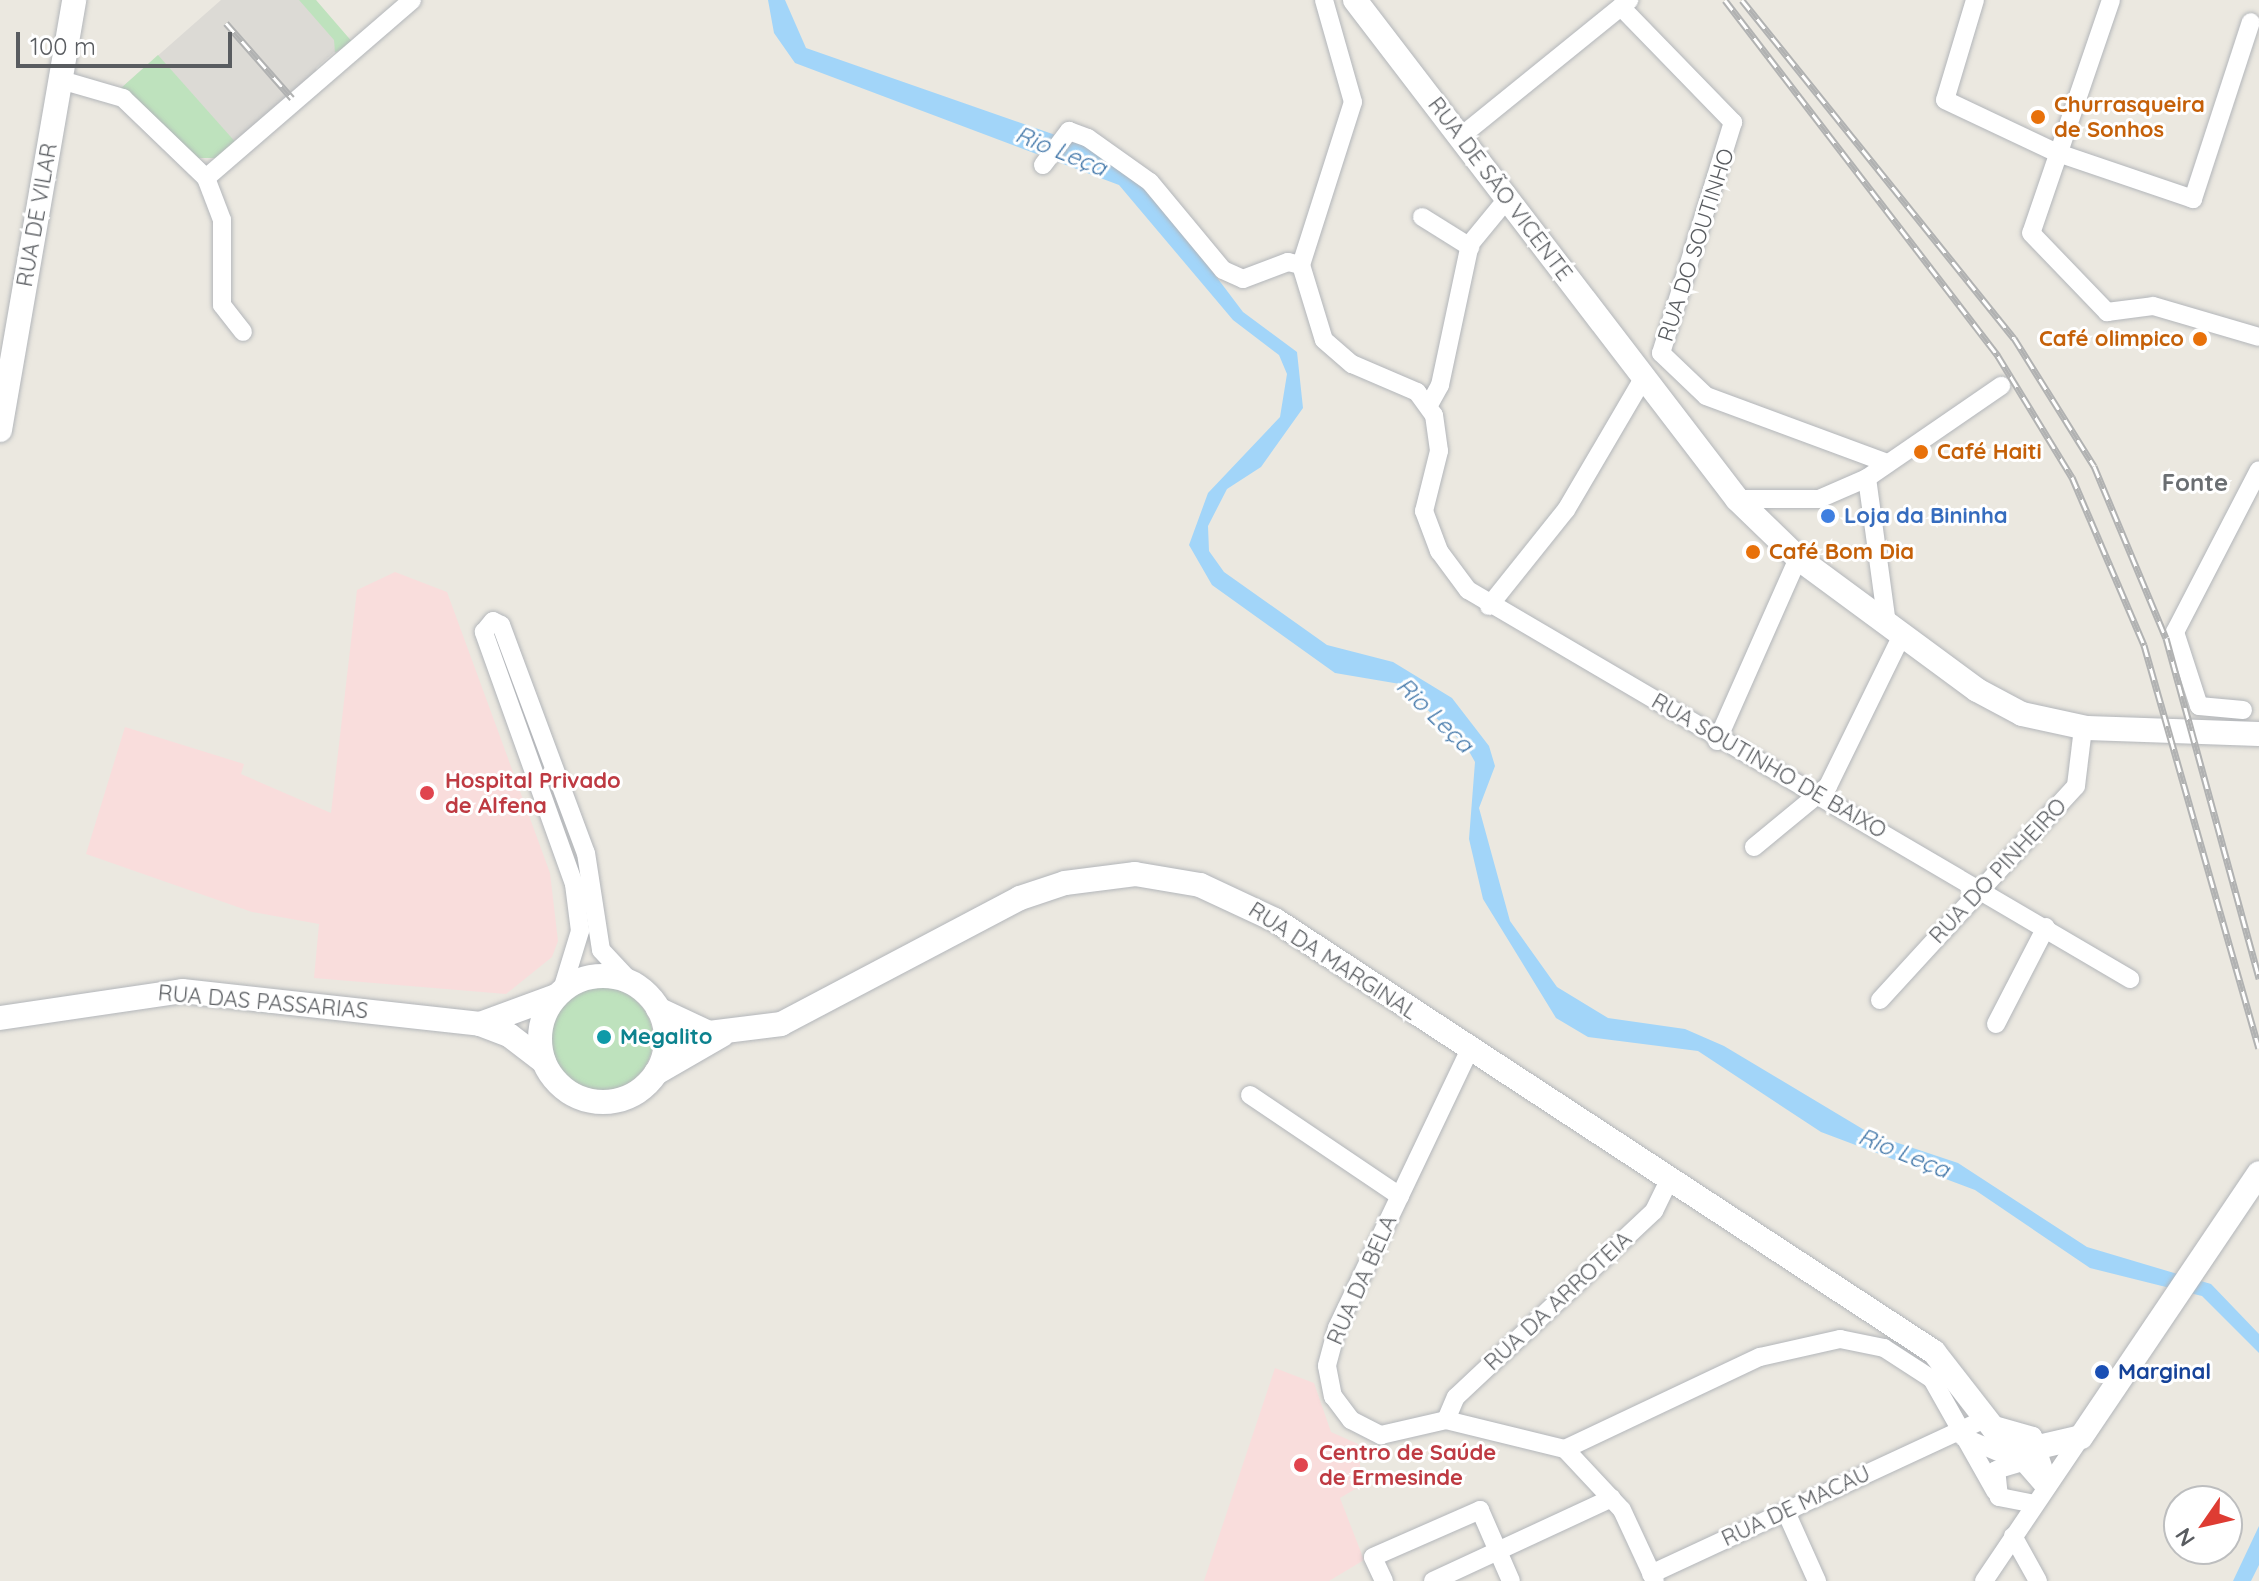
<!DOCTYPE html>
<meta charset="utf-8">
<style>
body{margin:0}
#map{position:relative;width:2259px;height:1581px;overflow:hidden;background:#ebe8e0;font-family:Quicksand,sans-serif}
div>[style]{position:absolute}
.industrial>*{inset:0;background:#dcdad5}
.medical>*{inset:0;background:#f9dddc}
.green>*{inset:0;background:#bee2bd}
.round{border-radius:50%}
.water>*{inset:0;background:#a2d5f9}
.roads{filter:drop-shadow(0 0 2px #b3b6ba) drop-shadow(0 0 2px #b3b6ba)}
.street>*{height:18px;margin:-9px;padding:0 9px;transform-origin:9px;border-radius:9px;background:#fff}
.secondary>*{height:24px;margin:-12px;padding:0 12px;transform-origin:12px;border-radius:12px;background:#fff}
.secondary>.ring{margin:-12px;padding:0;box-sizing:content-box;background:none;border:24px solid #fff;border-radius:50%}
.rail>*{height:7px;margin-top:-3.5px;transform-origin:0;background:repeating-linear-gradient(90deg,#fff 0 12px,#b1b2b2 0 24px);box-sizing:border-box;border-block:2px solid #b1b2b2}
.dots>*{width:22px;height:22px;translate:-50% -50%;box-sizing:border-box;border:4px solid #fff;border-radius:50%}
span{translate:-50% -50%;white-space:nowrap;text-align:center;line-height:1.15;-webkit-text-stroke:6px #fff;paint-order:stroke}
.food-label{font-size:22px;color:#c56008;font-weight:700}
.left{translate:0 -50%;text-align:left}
.right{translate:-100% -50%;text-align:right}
.street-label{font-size:22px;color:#595c60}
.shop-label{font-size:22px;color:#366cbe;font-weight:700}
.health-label{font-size:22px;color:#be3a42;font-weight:700}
.culture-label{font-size:22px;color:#0d838f;font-weight:700}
.transit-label{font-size:22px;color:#164399;font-weight:700}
.water-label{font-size:24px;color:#4277a9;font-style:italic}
.neighbourhood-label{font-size:24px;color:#6a6e72;font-weight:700}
.north{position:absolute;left:2163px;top:1485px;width:80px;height:80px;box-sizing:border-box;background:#fff;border:2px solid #bdbebf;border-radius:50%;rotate:236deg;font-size:22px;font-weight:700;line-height:32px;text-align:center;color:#595c60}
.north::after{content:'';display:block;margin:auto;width:28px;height:36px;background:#de3c33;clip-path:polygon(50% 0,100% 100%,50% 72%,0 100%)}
.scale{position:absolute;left:16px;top:32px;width:216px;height:36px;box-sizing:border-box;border:4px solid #595c60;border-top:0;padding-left:10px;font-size:24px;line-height:28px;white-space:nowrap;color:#595c60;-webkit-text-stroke:6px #fff;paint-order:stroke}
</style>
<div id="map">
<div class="industrial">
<i style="clip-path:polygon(221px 0,316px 0,342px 55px,334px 52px,316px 68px,317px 76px,223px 158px,120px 89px)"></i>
</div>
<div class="medical">
<i style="clip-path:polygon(395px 572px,447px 592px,550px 873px,558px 941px,552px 957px,506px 994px,314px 978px,319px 924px,252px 912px,86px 854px,125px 727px,244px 764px,241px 774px,331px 813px,357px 590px)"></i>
<i style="clip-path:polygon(1275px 1368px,1314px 1383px,1331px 1432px,1358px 1444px,1362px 1485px,1340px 1498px,1364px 1560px,1329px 1581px,1204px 1581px)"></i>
</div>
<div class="green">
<i style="clip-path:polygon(299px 0,316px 0,354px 44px,335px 52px,334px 40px)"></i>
<i style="clip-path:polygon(158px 55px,238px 145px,223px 158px,196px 158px,120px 89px)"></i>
<i class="round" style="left:549px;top:987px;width:104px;height:104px"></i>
</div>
<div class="water">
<i style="clip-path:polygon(768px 0,785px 0,806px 48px,1084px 145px,1150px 189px,1243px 312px,1297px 352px,1303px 408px,1261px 467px,1227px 489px,1208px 526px,1209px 551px,1224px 572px,1327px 645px,1393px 662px,1452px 698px,1489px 746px,1495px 766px,1479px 808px,1510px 921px,1557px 987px,1608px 1018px,1685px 1029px,1724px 1046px,1871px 1134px,1958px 1163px,2087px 1247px,2211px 1284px,2259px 1334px,2259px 1353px,2202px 1296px,2090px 1268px,1975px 1190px,1821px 1132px,1698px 1051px,1588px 1037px,1556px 1018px,1483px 899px,1469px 839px,1475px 762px,1466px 746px,1400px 684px,1335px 673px,1212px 585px,1189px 545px,1208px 493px,1280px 417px,1287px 374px,1279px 355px,1233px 320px,1119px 185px,795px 63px,774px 33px)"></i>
<i style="clip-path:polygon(2259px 1526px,2259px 1565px,2251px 1581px,2233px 1581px)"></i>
</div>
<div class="roads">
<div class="street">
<i style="left:1975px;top:0;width:104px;rotate:106.7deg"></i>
<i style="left:1945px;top:100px;width:122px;rotate:25.3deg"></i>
<i style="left:2055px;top:152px;width:146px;rotate:18.8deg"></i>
<i style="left:2193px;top:199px;width:186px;rotate:-71.9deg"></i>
<i style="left:2111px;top:0;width:246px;rotate:108.9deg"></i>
<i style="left:2031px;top:233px;width:110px;rotate:46.1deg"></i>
<i style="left:2107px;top:312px;width:46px;rotate:-7.4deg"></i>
<i style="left:2153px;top:306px;width:110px;rotate:16.3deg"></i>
<i style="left:1621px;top:7px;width:161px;rotate:45.8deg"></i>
<i style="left:1733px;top:122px;width:242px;rotate:107.3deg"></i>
<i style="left:61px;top:80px;width:65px;rotate:16.2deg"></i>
<i style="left:123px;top:98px;width:115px;rotate:43.9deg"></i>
<i style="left:206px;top:178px;width:45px;rotate:69.1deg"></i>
<i style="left:222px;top:220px;width:85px;rotate:90deg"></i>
<i style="left:222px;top:305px;width:34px;rotate:52deg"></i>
<i style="left:1460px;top:137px;width:218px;rotate:-39deg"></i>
<i style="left:1043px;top:165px;width:43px;rotate:-52.6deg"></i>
<i style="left:1069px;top:131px;width:20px;rotate:20deg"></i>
<i style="left:1088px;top:138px;width:76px;rotate:35.4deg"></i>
<i style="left:1150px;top:182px;width:114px;rotate:50.3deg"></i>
<i style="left:1223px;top:270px;width:22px;rotate:24deg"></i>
<i style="left:1243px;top:279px;width:48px;rotate:-20.7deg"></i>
<i style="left:1288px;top:262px;width:13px;rotate:13deg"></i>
<i style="left:206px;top:178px;width:272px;rotate:-40.8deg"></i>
<i style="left:1422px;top:217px;width:57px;rotate:32deg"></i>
<i style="left:1301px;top:265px;width:78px;rotate:73deg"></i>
<i style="left:1324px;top:340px;width:37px;rotate:41deg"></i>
<i style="left:1352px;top:364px;width:71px;rotate:23.3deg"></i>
<i style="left:1417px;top:392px;width:29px;rotate:54deg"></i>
<i style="left:1434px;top:415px;width:36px;rotate:82deg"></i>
<i style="left:1439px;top:451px;width:62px;rotate:104deg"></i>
<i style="left:1424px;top:511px;width:43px;rotate:69.4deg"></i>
<i style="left:1439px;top:551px;width:49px;rotate:53.4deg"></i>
<i style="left:1468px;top:590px;width:768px;rotate:30.44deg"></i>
<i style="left:1301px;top:265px;width:171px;rotate:-72.3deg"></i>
<i style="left:1353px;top:102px;width:106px;rotate:-105.9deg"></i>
<i style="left:1661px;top:353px;width:62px;rotate:43.7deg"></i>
<i style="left:1706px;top:396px;width:193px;rotate:20.3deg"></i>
<i style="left:1429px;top:405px;width:23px;rotate:-61deg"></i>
<i style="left:1440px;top:385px;width:144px;rotate:-78deg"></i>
<i style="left:1470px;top:244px;width:58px;rotate:-50.6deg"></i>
<i style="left:1867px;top:478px;width:147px;rotate:82.2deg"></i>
<i style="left:1737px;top:499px;width:82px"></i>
<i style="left:1819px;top:499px;width:52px;rotate:-23.6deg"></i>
<i style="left:1867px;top:478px;width:163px;rotate:-34.5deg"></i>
<i style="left:1489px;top:606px;width:123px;rotate:-51.3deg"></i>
<i style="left:1566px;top:510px;width:154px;rotate:-59.6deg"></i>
<i style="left:2243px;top:710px;width:44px;rotate:-174.8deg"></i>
<i style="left:2199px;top:706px;width:78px;rotate:-108deg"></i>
<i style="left:2175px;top:632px;width:182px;rotate:-62.6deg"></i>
<i style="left:1717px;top:741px;width:200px;rotate:-66.1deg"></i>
<i style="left:1754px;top:847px;width:96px;rotate:-39.5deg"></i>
<i style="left:1828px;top:786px;width:168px;rotate:-63.9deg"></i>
<i style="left:562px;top:990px;width:62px;rotate:-73deg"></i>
<i style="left:580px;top:931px;width:47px;rotate:-97.3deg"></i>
<i style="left:574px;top:884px;width:268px;rotate:-109.7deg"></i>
<i style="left:484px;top:632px;width:14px;rotate:-51deg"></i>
<i style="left:493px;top:621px;width:9px;rotate:27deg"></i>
<i style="left:501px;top:625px;width:243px;rotate:69.6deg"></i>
<i style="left:586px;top:853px;width:98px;rotate:81.2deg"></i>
<i style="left:601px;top:950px;width:45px;rotate:46.8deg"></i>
<i style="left:1880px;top:1000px;width:290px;rotate:-47.5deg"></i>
<i style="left:2076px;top:786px;width:58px;rotate:-83.1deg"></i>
<i style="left:1996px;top:1024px;width:109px;rotate:-62.7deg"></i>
<i style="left:1469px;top:1051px;width:307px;rotate:115.5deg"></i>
<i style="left:1337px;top:1328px;width:39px;rotate:105deg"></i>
<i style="left:1327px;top:1366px;width:31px;rotate:79deg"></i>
<i style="left:1333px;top:1396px;width:30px;rotate:53deg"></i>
<i style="left:1351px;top:1420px;width:34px;rotate:27deg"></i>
<i style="left:1381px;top:1435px;width:67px;rotate:-13deg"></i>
<i style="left:1446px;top:1420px;width:122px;rotate:13.7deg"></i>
<i style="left:1565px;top:1449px;width:83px;rotate:46.9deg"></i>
<i style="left:1622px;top:1510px;width:78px;rotate:65.1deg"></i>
<i style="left:1250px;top:1095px;width:181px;rotate:34deg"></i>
<i style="left:1446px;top:1420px;width:25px;rotate:-67deg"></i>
<i style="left:1456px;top:1397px;width:272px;rotate:-43.2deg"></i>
<i style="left:1654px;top:1211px;width:34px;rotate:-64deg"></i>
<i style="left:1963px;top:1437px;width:59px;rotate:23.1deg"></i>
<i style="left:1565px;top:1449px;width:216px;rotate:-25.3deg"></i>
<i style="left:1760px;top:1357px;width:82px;rotate:-12.7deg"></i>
<i style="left:1840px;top:1339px;width:45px;rotate:11.6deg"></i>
<i style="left:1884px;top:1348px;width:57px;rotate:32.9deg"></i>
<i style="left:1932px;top:1379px;width:129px;rotate:60.6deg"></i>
<i style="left:2035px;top:1504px;width:37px;rotate:-169deg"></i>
<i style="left:1999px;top:1497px;width:27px;rotate:-96deg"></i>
<i style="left:1996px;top:1470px;width:28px;rotate:-17deg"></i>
<i style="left:2023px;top:1462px;width:33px;rotate:49deg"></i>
<i style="left:1786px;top:1512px;width:76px;rotate:65.8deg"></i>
<i style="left:2013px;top:1536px;width:51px;rotate:60.9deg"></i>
<i style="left:1651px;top:1574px;width:363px;rotate:-24.9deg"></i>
<i style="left:1980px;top:1421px;width:55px;rotate:15.8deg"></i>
<i style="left:2033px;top:1436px;width:48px;rotate:71.9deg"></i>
<i style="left:1384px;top:1581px;width:26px;rotate:-115deg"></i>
<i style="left:1373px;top:1557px;width:117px;rotate:-23.7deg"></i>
<i style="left:1480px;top:1510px;width:77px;rotate:66.4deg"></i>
<i style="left:1433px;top:1581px;width:197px;rotate:-24.9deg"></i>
<i style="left:1984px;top:1581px;width:174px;rotate:-56deg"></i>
</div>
<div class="secondary">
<i style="left:1355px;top:0;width:628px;rotate:52.56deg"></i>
<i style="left:1737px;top:499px;width:85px;rotate:44deg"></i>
<i style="left:1798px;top:558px;width:222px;rotate:36.4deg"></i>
<i style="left:1977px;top:690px;width:51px;rotate:28.1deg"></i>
<i style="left:2022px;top:714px;width:66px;rotate:12.2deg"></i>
<i style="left:2087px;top:728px;width:172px;rotate:2deg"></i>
<i style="left:0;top:430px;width:436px;rotate:-80.2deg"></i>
<i class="ring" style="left:540px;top:976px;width:102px;height:102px"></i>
<i style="left:658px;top:1009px;width:56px;rotate:25.2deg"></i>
<i style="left:709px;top:1033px;width:73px;rotate:-7.1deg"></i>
<i style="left:781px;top:1024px;width:270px;rotate:-27.8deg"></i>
<i style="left:1020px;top:898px;width:47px;rotate:-18.4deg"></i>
<i style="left:1065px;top:883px;width:71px;rotate:-7.3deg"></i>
<i style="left:1135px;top:874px;width:66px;rotate:9.6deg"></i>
<i style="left:1200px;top:885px;width:83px;rotate:25deg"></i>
<i style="left:1275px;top:920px;width:788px;rotate:33.25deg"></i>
<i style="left:1934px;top:1352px;width:98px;rotate:52.1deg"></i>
<i style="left:1994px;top:1429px;width:41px;rotate:29.1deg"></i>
<i style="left:2030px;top:1449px;width:52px;rotate:-13.2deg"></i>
<i style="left:2081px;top:1437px;width:318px;rotate:-56deg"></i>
<i style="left:0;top:1018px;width:184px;rotate:-8.4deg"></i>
<i style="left:182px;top:991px;width:300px;rotate:6.3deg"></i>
<i style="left:480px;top:1024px;width:31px;rotate:21deg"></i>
<i style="left:509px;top:1035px;width:44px;rotate:37.6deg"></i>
<i style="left:480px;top:1024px;width:81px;rotate:-20.2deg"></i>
<i style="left:656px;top:1073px;width:76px;rotate:-29.9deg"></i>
</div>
</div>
<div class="rail">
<i style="left:1725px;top:0;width:449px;rotate:52.5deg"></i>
<i style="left:1998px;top:356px;width:142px;rotate:58.6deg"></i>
<i style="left:2072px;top:477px;width:183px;rotate:66.8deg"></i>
<i style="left:2144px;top:645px;width:419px;rotate:74.1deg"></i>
<i style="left:1742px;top:0;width:434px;rotate:51.2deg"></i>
<i style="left:2014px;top:338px;width:151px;rotate:58deg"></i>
<i style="left:2094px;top:466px;width:186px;rotate:67.3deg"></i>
<i style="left:2166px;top:638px;width:353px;rotate:74.7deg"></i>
<i style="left:226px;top:23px;width:100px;rotate:48.7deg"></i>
</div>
<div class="dots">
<i style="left:2038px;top:117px;background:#e8710a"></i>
<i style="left:2200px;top:339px;background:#e8710a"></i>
<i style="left:1921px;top:452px;background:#e8710a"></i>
<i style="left:1828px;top:516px;background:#3f7fe0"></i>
<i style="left:1753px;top:552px;background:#e8710a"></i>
<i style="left:427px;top:793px;background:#e0444e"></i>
<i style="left:604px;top:1037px;background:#0f9aa8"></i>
<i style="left:2102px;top:1372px;background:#1a4fb4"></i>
<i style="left:1301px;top:1465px;background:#e0444e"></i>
</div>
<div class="food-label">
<span class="left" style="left:2054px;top:117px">Churrasqueira<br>de Sonhos</span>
<span class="right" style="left:2184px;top:339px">Café olimpico</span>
<span class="left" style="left:1937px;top:452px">Café Haiti</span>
<span class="left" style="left:1769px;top:552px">Café Bom Dia</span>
</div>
<div class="street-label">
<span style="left:1500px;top:189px;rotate:53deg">RUA DE SÃO VICENTE</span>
<span style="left:37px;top:215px;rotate:-80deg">RUA DE VILAR</span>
<span style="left:1696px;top:245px;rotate:-72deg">RUA DO SOUTINHO</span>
<span style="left:1769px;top:766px;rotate:30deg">RUA SOUTINHO DE BAIXO</span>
<span style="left:1998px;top:871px;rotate:-47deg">RUA DO PINHEIRO</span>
<span style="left:1333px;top:961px;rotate:33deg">RUA DA MARGINAL</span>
<span style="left:263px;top:1002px;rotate:5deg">RUA DAS PASSARIAS</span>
<span style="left:1362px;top:1280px;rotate:-66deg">RUA DA BELA</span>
<span style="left:1558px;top:1301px;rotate:-43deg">RUA DA ARROTEIA</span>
<span style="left:1796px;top:1506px;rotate:-25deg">RUA DE MACAU</span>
</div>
<div class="shop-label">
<span class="left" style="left:1844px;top:516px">Loja da Bininha</span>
</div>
<div class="health-label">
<span class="left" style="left:445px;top:793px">Hospital Privado<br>de Alfena</span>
<span class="left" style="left:1319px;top:1465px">Centro de Saúde<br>de Ermesinde</span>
</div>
<div class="culture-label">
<span class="left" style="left:620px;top:1037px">Megalito</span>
</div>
<div class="transit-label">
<span class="left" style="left:2118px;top:1372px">Marginal</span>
</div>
<div class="water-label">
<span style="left:1061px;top:151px;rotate:22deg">Rio Leça</span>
<span style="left:1435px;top:715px;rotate:44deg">Rio Leça</span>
<span style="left:1904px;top:1153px;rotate:22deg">Rio Leça</span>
</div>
<div class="neighbourhood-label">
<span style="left:2195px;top:483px">Fonte</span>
</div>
<div class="north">N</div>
<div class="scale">100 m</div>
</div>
